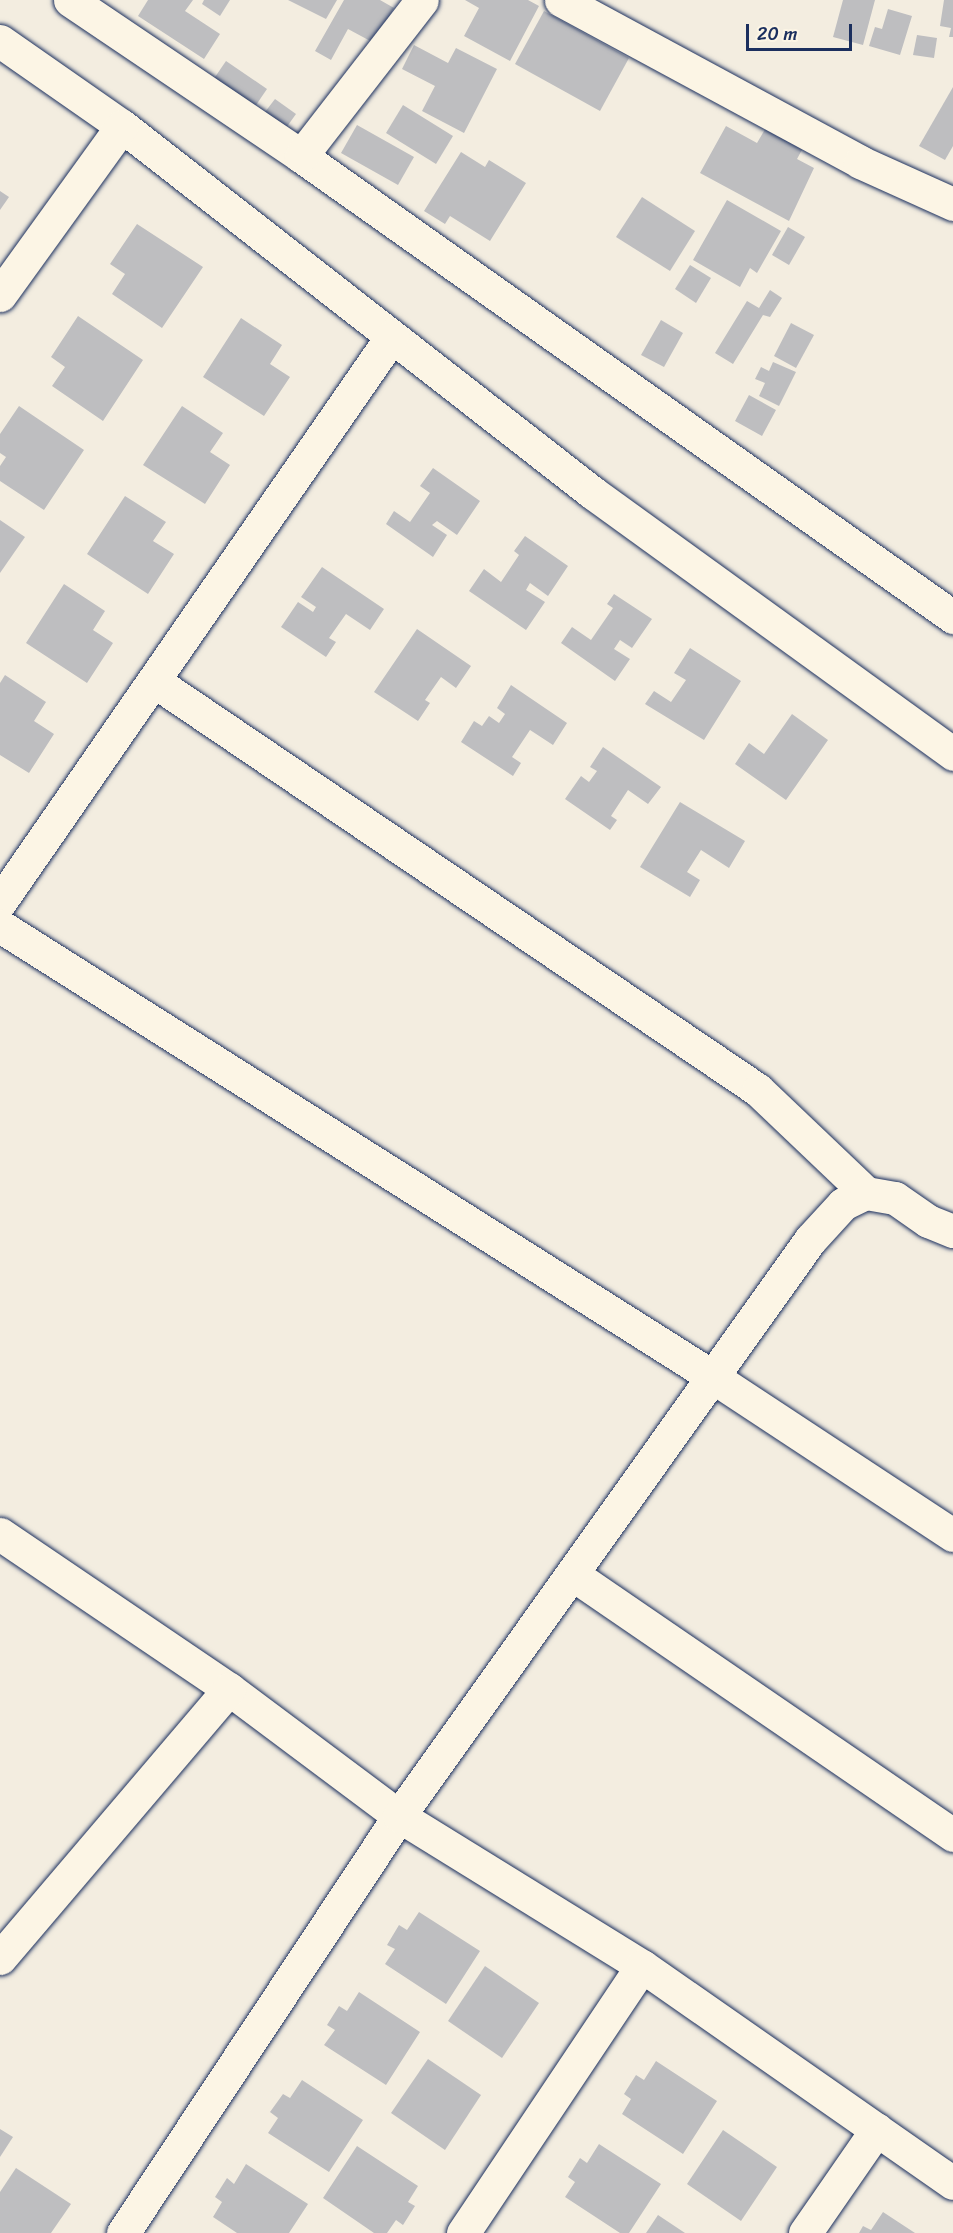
<!DOCTYPE html>
<style>
body{margin:0}
#map{position:relative;width:953px;height:2233px;overflow:hidden;background:#f3ede0;font-family:Sriracha,sans-serif}
div>[style]{position:absolute}
.building>*{inset:0;background:#bebec0}
.roads{filter:drop-shadow(0 0 2px #1b2f5e) drop-shadow(0 0 2px #1b2f5e)}
.minor>*{height:33px;margin:-16.5px;padding:0 16.5px;transform-origin:16.5px;border-radius:16.5px;background:#fcf5e5}
span{translate:-50% -50%;white-space:nowrap;text-align:center;line-height:1.15;-webkit-text-stroke:6px #fcf5e5;paint-order:stroke}
.scale{position:absolute;left:746px;top:24px;width:106px;height:27px;box-sizing:border-box;border:3px solid #1b2f5e;border-top:0;padding-left:8px;font-size:18px;line-height:21px;white-space:nowrap;color:#1b2f5e;-webkit-text-stroke:4px #fcf5e5;paint-order:stroke}
</style>
<div id="map">
<div class="building">
<i style="clip-path:polygon(148px 0,193px 0,185px 11px,220px 34px,204px 59px,138px 16px)"></i>
<i style="clip-path:polygon(204px 0,230px 0,220px 16px,202px 4px)"></i>
<i style="clip-path:polygon(288px 0,337px 0,326px 19px)"></i>
<i style="clip-path:polygon(344px 0,380px 0,394px 8px,374px 43px,348px 29px,331px 60px,315px 51px)"></i>
<i style="clip-path:polygon(465px 0,528px 0,539px 6px,510px 61px,464px 36px,479px 8px)"></i>
<i style="clip-path:polygon(843px 0,875px 0,863px 45px,833px 37px)"></i>
<i style="clip-path:polygon(944px 0,953px 0,953px 37px,949px 37px,951px 28px,940px 26px)"></i>
<i style="clip-path:polygon(888px 9px,912px 16px,900px 55px,869px 46px,875px 27px,882px 29px)"></i>
<i style="clip-path:polygon(544px 11px,629px 58px,600px 111px,515px 64px)"></i>
<i style="clip-path:polygon(917px 35px,937px 38px,934px 58px,913px 55px)"></i>
<i style="clip-path:polygon(414px 45px,448px 63px,456px 48px,497px 69px,464px 133px,422px 111px,435px 86px,402px 69px)"></i>
<i style="clip-path:polygon(226px 61px,267px 89px,254px 108px,213px 80px)"></i>
<i style="clip-path:polygon(953px 87px,953px 146px,945px 160px,919px 146px)"></i>
<i style="clip-path:polygon(275px 99px,296px 114px,286px 128px,265px 112px)"></i>
<i style="clip-path:polygon(403px 105px,453px 136px,436px 164px,386px 133px)"></i>
<i style="clip-path:polygon(357px 125px,414px 157px,398px 185px,341px 153px)"></i>
<i style="clip-path:polygon(726px 126px,757px 143px,767px 126px,804px 146px,797px 159px,814px 168px,789px 221px,700px 173px)"></i>
<i style="clip-path:polygon(461px 152px,485px 167px,489px 160px,526px 183px,490px 241px,450px 216px,445px 224px,424px 211px)"></i>
<i style="clip-path:polygon(0 191px,9px 197px,0 210px)"></i>
<i style="clip-path:polygon(642px 197px,695px 231px,670px 271px,616px 237px)"></i>
<i style="clip-path:polygon(727px 200px,781px 231px,757px 273px,750px 268px,740px 287px,693px 260px)"></i>
<i style="clip-path:polygon(137px 224px,203px 267px,162px 328px,112px 294px,125px 274px,110px 264px)"></i>
<i style="clip-path:polygon(788px 227px,805px 237px,789px 265px,772px 255px)"></i>
<i style="clip-path:polygon(690px 265px,711px 278px,696px 303px,675px 289px)"></i>
<i style="clip-path:polygon(770px 290px,782px 298px,770px 317px,763px 315px,733px 364px,715px 353px,747px 301px,759px 308px)"></i>
<i style="clip-path:polygon(78px 316px,143px 360px,103px 421px,52px 386px,65px 367px,51px 357px)"></i>
<i style="clip-path:polygon(241px 318px,282px 345px,270px 364px,290px 377px,264px 416px,203px 377px)"></i>
<i style="clip-path:polygon(661px 320px,683px 333px,664px 367px,641px 355px)"></i>
<i style="clip-path:polygon(791px 323px,814px 335px,796px 368px,774px 356px)"></i>
<i style="clip-path:polygon(773px 362px,796px 372px,779px 406px,759px 396px,765px 383px,755px 379px,761px 367px,769px 371px)"></i>
<i style="clip-path:polygon(749px 395px,776px 410px,762px 436px,735px 421px)"></i>
<i style="clip-path:polygon(19px 406px,84px 450px,44px 510px,0 481px,0 466px,6px 457px,0 453px,0 434px)"></i>
<i style="clip-path:polygon(182px 406px,223px 433px,210px 452px,230px 465px,205px 504px,143px 465px)"></i>
<i style="clip-path:polygon(433px 468px,480px 501px,457px 535px,437px 521px,432px 525px,447px 535px,433px 557px,386px 524px,394px 511px,410px 522px,430px 493px,420px 486px)"></i>
<i style="clip-path:polygon(125px 496px,166px 522px,153px 541px,174px 554px,148px 594px,87px 554px)"></i>
<i style="clip-path:polygon(0 520px,25px 537px,0 573px)"></i>
<i style="clip-path:polygon(525px 536px,568px 566px,548px 596px,530px 583px,526px 590px,545px 602px,526px 630px,469px 591px,484px 569px,501px 582px,519px 555px,514px 551px)"></i>
<i style="clip-path:polygon(322px 567px,384px 609px,370px 630px,346px 614px,329px 638px,336px 642px,326px 657px,281px 627px,298px 602px,313px 612px,316px 607px,301px 597px)"></i>
<i style="clip-path:polygon(64px 584px,105px 611px,93px 630px,113px 643px,87px 683px,26px 643px)"></i>
<i style="clip-path:polygon(614px 594px,652px 619px,632px 648px,620px 640px,614px 649px,630px 659px,615px 681px,561px 643px,572px 627px,591px 640px,613px 608px,607px 604px)"></i>
<i style="clip-path:polygon(417px 629px,471px 666px,456px 688px,441px 677px,425px 700px,430px 703px,418px 721px,374px 692px)"></i>
<i style="clip-path:polygon(690px 648px,741px 681px,704px 740px,645px 704px,654px 691px,671px 702px,686px 680px,674px 673px)"></i>
<i style="clip-path:polygon(5px 675px,46px 702px,34px 721px,54px 734px,29px 773px,0 755px,0 683px)"></i>
<i style="clip-path:polygon(511px 685px,567px 723px,553px 745px,530px 730px,512px 757px,521px 763px,513px 776px,461px 742px,474px 721px,482px 726px,489px 716px,499px 723px,505px 714px,497px 708px)"></i>
<i style="clip-path:polygon(792px 714px,828px 740px,786px 800px,735px 764px,749px 743px,764px 754px)"></i>
<i style="clip-path:polygon(603px 747px,661px 787px,648px 804px,628px 790px,611px 816px,617px 820px,610px 830px,565px 799px,581px 776px,589px 782px,597px 771px,590px 767px)"></i>
<i style="clip-path:polygon(680px 802px,745px 841px,729px 868px,701px 850px,687px 872px,700px 880px,690px 897px,640px 867px)"></i>
<i style="clip-path:polygon(419px 1912px,480px 1951px,446px 2004px,385px 1964px,395px 1949px,387px 1945px,399px 1925px,407px 1930px)"></i>
<i style="clip-path:polygon(485px 1966px,539px 2003px,502px 2058px,448px 2021px)"></i>
<i style="clip-path:polygon(359px 1992px,420px 2032px,386px 2085px,324px 2045px,335px 2030px,327px 2025px,339px 2006px,347px 2011px)"></i>
<i style="clip-path:polygon(428px 2059px,481px 2095px,445px 2150px,391px 2113px)"></i>
<i style="clip-path:polygon(656px 2061px,717px 2101px,683px 2154px,622px 2114px,631px 2099px,624px 2094px,636px 2075px,644px 2080px)"></i>
<i style="clip-path:polygon(302px 2080px,363px 2120px,329px 2172px,268px 2133px,278px 2118px,270px 2112px,283px 2094px,290px 2098px)"></i>
<i style="clip-path:polygon(0 2129px,13px 2137px,0 2157px)"></i>
<i style="clip-path:polygon(723px 2130px,777px 2167px,741px 2221px,687px 2184px)"></i>
<i style="clip-path:polygon(599px 2144px,661px 2184px,629px 2233px,620px 2233px,565px 2197px,575px 2182px,568px 2177px,580px 2158px,587px 2163px)"></i>
<i style="clip-path:polygon(357px 2146px,418px 2186px,408px 2202px,415px 2206px,403px 2225px,396px 2220px,387px 2233px,374px 2233px,323px 2198px)"></i>
<i style="clip-path:polygon(246px 2164px,308px 2204px,289px 2233px,237px 2233px,213px 2217px,222px 2202px,215px 2197px,227px 2178px,234px 2184px)"></i>
<i style="clip-path:polygon(16px 2168px,71px 2204px,51px 2233px,0 2233px,0 2192px)"></i>
<i style="clip-path:polygon(883px 2212px,915px 2233px,859px 2233px,863px 2226px,871px 2230px)"></i>
<i style="clip-path:polygon(658px 2215px,685px 2233px,646px 2233px)"></i>
</div>
<div class="roads">
<div class="minor">
<i style="left:70px;top:0;width:279px;rotate:34deg"></i>
<i style="left:301px;top:156px;width:799px;rotate:35.26deg"></i>
<i style="left:561px;top:0;width:340px;rotate:28.4deg"></i>
<i style="left:860px;top:162px;width:102px;rotate:24.3deg"></i>
<i style="left:0;top:41px;width:149px;rotate:34.9deg"></i>
<i style="left:122px;top:126px;width:597px;rotate:37.93deg"></i>
<i style="left:593px;top:493px;width:445px;rotate:35.9deg"></i>
<i style="left:301px;top:156px;width:197px;rotate:-52.2deg"></i>
<i style="left:0;top:295px;width:208px;rotate:-54.2deg"></i>
<i style="left:154px;top:681px;width:729px;rotate:34.1deg"></i>
<i style="left:758px;top:1090px;width:149px;rotate:43.6deg"></i>
<i style="left:0;top:902px;width:688px;rotate:-55.29deg"></i>
<i style="left:0;top:926px;width:844px;rotate:32.31deg"></i>
<i style="left:713px;top:1377px;width:287px;rotate:33.4deg"></i>
<i style="left:0;top:1534px;width:277px;rotate:34.1deg"></i>
<i style="left:229px;top:1689px;width:212px;rotate:36.8deg"></i>
<i style="left:399px;top:1816px;width:286px;rotate:31.7deg"></i>
<i style="left:642px;top:1966px;width:379px;rotate:34.9deg"></i>
<i style="left:572px;top:1574px;width:462px;rotate:34.4deg"></i>
<i style="left:0;top:1958px;width:353px;rotate:-49.6deg"></i>
<i style="left:123px;top:2233px;width:500px;rotate:-56.5deg"></i>
<i style="left:399px;top:1816px;width:708px;rotate:-54.49deg"></i>
<i style="left:810px;top:1240px;width:49px;rotate:-47.5deg"></i>
<i style="left:843px;top:1204px;width:25px;rotate:-26deg"></i>
<i style="left:866px;top:1193px;width:29px;rotate:10deg"></i>
<i style="left:895px;top:1198px;width:40px;rotate:34.9deg"></i>
<i style="left:928px;top:1221px;width:27px;rotate:22deg"></i>
<i style="left:463px;top:2233px;width:321px;rotate:-56.2deg"></i>
<i style="left:805px;top:2233px;width:126px;rotate:-55.3deg"></i>
</div>
</div>
<div class="scale">20 m</div>
</div>
